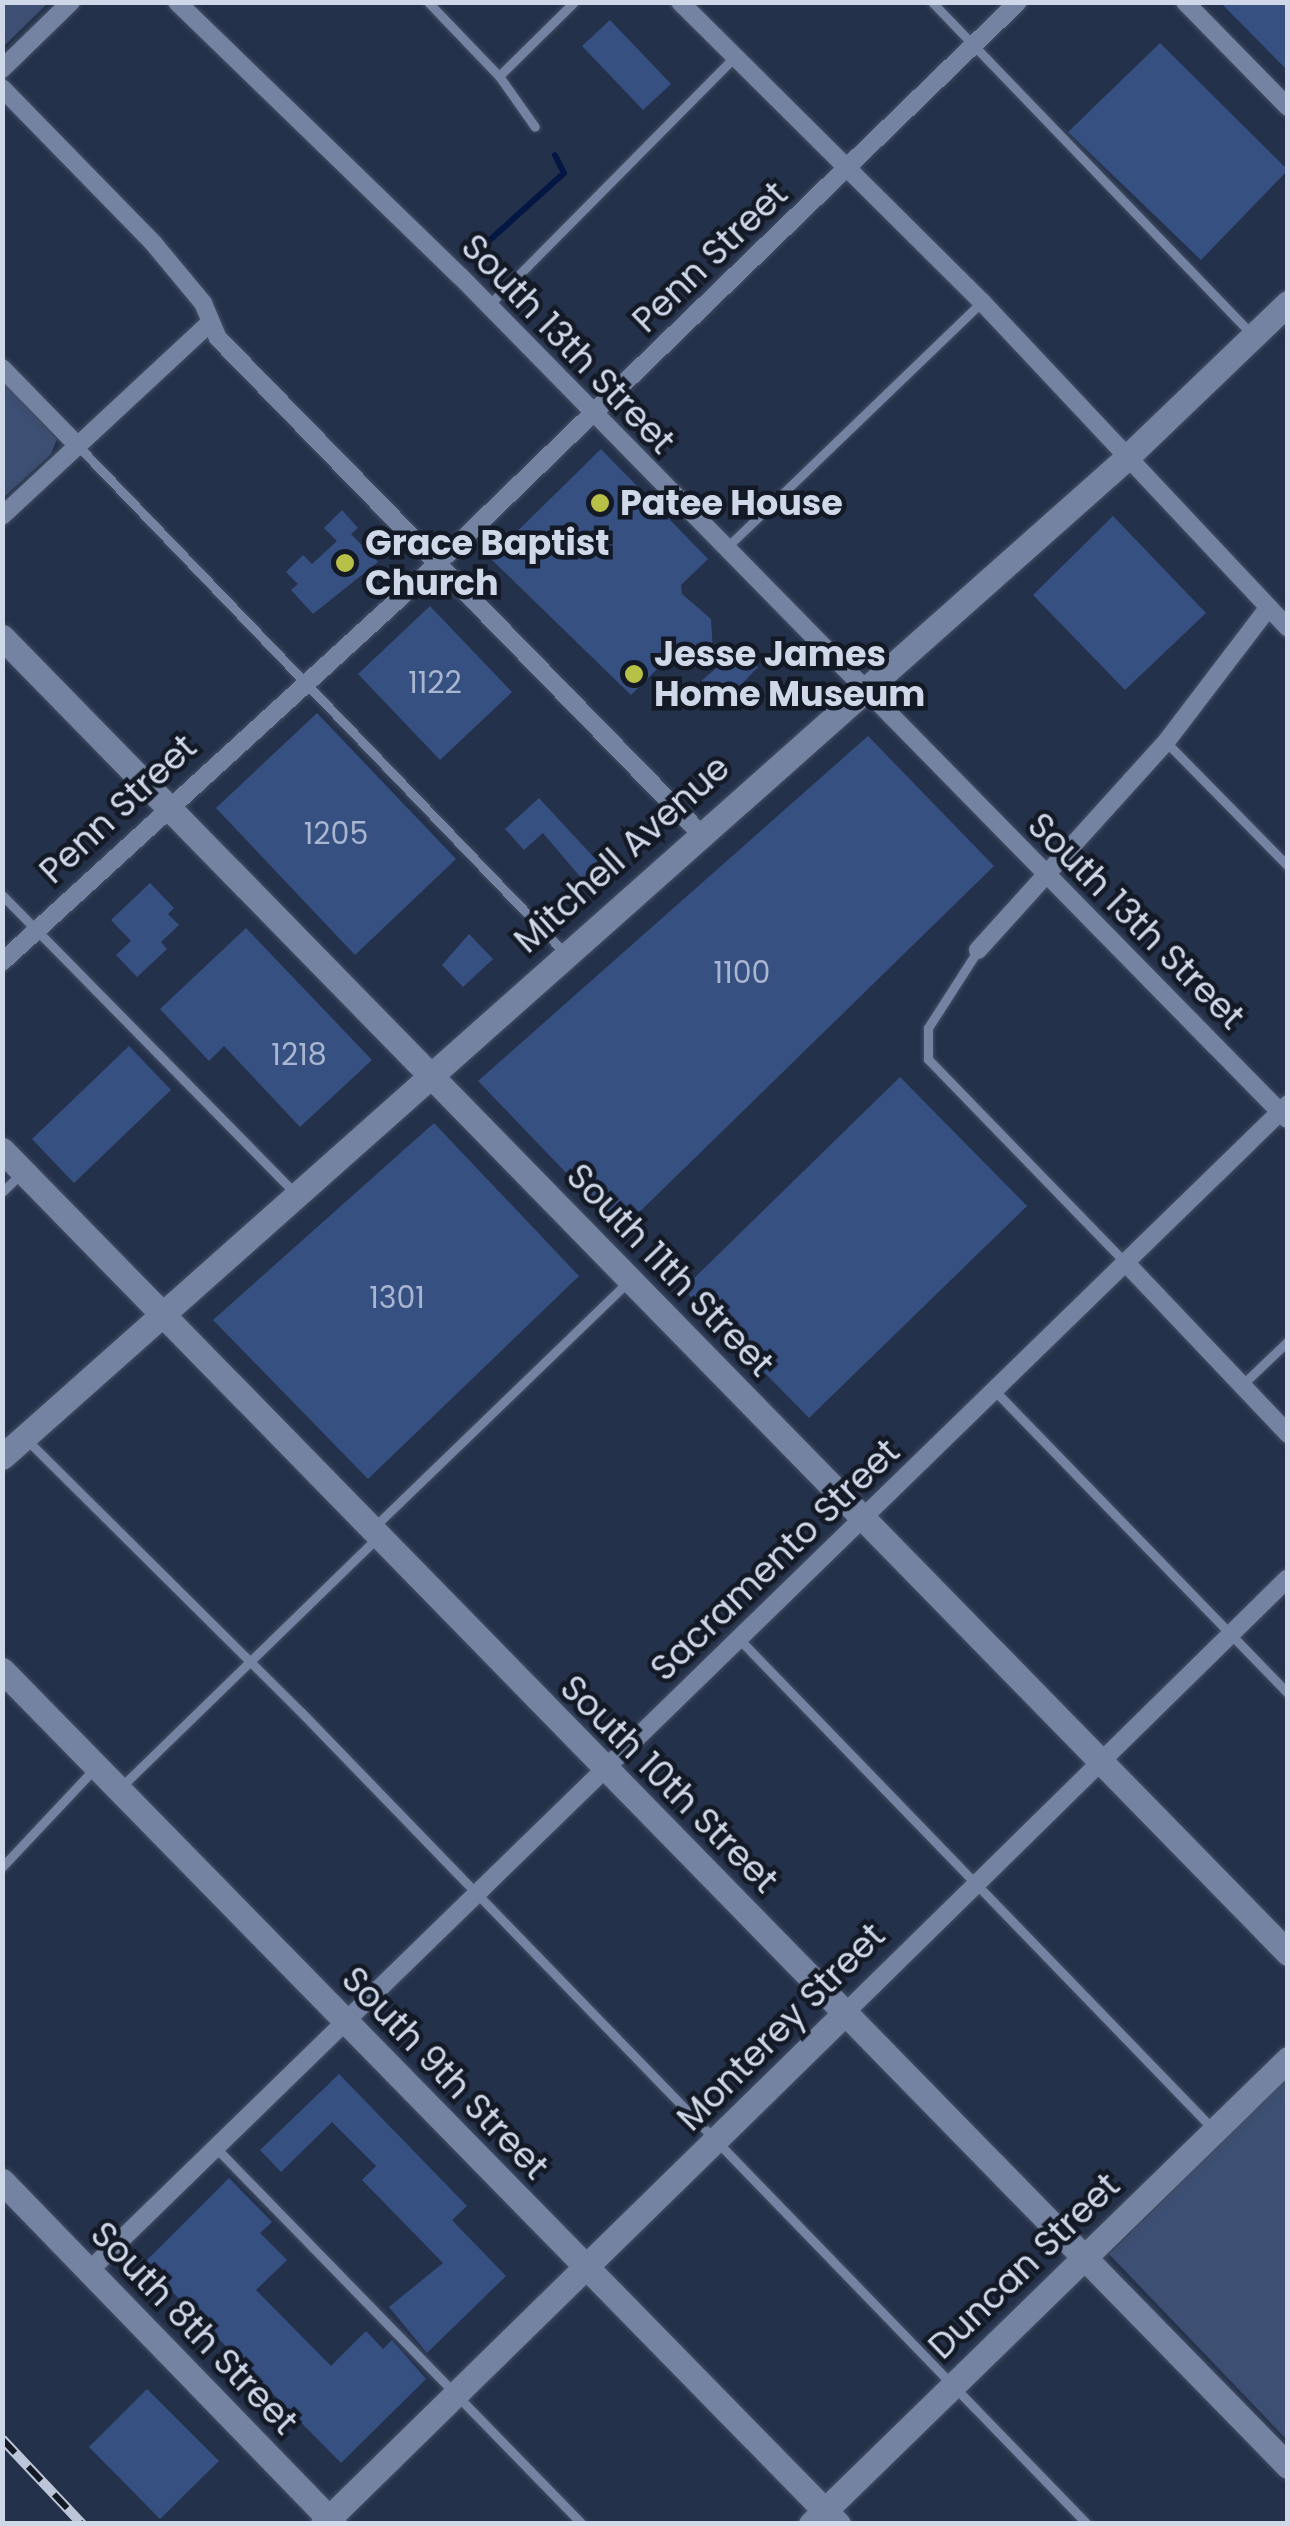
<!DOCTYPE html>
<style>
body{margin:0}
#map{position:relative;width:1290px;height:2526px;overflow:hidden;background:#24314a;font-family:Poppins,sans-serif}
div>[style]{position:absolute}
.green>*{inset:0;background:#3d4f72}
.stream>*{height:6px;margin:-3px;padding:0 3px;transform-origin:3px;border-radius:3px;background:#041744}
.building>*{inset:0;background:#375082}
.roads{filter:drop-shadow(0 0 2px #434e64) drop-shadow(0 0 2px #434e64)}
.lane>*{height:9px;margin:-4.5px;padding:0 4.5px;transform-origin:4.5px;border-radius:4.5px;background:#7383a1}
.street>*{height:18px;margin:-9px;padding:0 9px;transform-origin:9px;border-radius:9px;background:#7383a1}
.secondary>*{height:25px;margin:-12.5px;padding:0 12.5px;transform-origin:12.5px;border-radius:12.5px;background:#7383a1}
.rail>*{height:10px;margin-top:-5px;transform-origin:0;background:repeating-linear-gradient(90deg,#131925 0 19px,#bdc6d8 0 38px);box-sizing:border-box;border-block:2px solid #bdc6d8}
.dots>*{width:28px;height:28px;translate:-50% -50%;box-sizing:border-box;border:5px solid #131925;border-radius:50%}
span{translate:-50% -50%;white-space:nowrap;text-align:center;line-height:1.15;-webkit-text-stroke:9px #131925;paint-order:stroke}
.number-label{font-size:30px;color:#a9b6cf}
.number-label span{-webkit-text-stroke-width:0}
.street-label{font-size:35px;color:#cfd8e9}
.poi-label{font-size:35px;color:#cfd8e9;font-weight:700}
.left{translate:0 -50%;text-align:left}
.frame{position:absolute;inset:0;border:5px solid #cfd8e9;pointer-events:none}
</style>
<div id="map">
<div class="green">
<i style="clip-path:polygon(3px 2px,48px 2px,48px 3px,3px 47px)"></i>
<i style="clip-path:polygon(3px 381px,57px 439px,51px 454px,3px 498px)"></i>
<i style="clip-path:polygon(1287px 2078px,1287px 2440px,1109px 2254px)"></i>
</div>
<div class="stream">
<i style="left:491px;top:239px;width:98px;rotate:-42.1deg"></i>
<i style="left:564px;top:173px;width:20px;rotate:-117deg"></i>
</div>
<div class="building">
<i style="clip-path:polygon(1220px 2px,1288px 2px,1288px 71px)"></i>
<i style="clip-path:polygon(610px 20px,671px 84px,643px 110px,582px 46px)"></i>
<i style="clip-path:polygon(1160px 43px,1288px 170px,1201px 260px,1068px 132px)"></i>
<i style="clip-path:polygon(601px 449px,708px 559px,681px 585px,682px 594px,711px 619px,713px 652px,673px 653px,631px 695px,490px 558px)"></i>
<i style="clip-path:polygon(342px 510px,358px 528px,351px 534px,378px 562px,313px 614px,291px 590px,298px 584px,286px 572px,303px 555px,312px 564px,337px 541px,324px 528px)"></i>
<i style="clip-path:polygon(1113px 516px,1206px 613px,1125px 690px,1033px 595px)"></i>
<i style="clip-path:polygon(430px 606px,512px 692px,440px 760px,358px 674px)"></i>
<i style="clip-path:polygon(741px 647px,758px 667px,720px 707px,699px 683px)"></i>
<i style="clip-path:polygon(317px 713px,456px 859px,355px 955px,216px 808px)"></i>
<i style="clip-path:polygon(868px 736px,994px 866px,621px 1230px,478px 1081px)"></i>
<i style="clip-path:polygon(539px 798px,600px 864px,582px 879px,543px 833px,524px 850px,505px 829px)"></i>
<i style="clip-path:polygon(150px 883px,174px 908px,168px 914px,179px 925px,161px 942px,167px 949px,137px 977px,116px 955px,131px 941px,111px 920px)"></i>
<i style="clip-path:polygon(246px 928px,372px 1060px,300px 1127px,224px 1046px,209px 1061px,160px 1009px)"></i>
<i style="clip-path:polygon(469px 934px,493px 959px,463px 987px,442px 965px)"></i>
<i style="clip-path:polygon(129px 1046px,171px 1090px,74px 1183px,32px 1139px)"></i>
<i style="clip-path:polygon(900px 1077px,1027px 1206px,809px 1418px,683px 1289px)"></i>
<i style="clip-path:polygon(434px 1123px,579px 1276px,368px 1479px,213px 1320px)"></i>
<i style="clip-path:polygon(339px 2074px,467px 2206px,452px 2220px,506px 2276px,427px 2353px,389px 2307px,443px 2263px,362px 2180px,376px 2166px,332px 2122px,281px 2172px,260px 2150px)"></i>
<i style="clip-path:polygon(229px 2178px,272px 2222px,260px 2233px,287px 2260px,256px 2290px,331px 2366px,366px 2331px,383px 2349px,392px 2340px,426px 2379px,341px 2463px,144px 2263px)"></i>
<i style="clip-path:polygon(147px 2389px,219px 2461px,160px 2519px,89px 2447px)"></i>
</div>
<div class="roads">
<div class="lane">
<i style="left:428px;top:2px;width:103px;rotate:46.2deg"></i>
<i style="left:499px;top:76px;width:62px;rotate:54.8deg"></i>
<i style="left:932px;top:2px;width:461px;rotate:46.1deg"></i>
<i style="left:499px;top:76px;width:105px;rotate:-44.6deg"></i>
<i style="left:488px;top:306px;width:349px;rotate:-45.3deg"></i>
<i style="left:79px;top:447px;width:702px;rotate:46.16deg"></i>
<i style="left:725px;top:549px;width:356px;rotate:-43.9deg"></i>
<i style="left:1167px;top:743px;width:173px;rotate:45.5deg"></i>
<i style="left:2px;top:895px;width:417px;rotate:45.5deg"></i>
<i style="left:978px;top:950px;width:93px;rotate:122.7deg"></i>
<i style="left:928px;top:1028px;width:31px;rotate:90deg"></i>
<i style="left:928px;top:1059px;width:284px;rotate:45.9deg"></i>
<i style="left:2px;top:1192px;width:28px;rotate:-44deg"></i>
<i style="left:1241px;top:1386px;width:65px;rotate:-43.8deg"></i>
<i style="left:995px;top:1391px;width:421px;rotate:45.9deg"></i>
<i style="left:26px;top:1439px;width:387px;rotate:44.8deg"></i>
<i style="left:301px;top:1712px;width:1130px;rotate:45.93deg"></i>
<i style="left:373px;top:1528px;width:354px;rotate:-44deg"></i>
<i style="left:740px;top:1640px;width:679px;rotate:45.95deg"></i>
<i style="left:121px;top:1787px;width:359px;rotate:-44.2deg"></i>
<i style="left:2px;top:1867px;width:137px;rotate:-46.8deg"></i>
<i style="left:216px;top:2148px;width:525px;rotate:45.77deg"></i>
</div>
<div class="street">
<i style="left:177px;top:2px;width:394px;rotate:44.1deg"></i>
<i style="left:460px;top:276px;width:1181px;rotate:45.55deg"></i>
<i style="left:680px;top:2px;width:426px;rotate:44.8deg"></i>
<i style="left:982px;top:302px;width:447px;rotate:46.8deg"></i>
<i style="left:1185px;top:2px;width:147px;rotate:45.6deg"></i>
<i style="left:2px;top:69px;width:96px;rotate:-44.2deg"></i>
<i style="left:2px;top:88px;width:218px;rotate:45.7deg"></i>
<i style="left:154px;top:244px;width:77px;rotate:50.3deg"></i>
<i style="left:203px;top:303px;width:38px;rotate:67deg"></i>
<i style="left:218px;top:338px;width:689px;rotate:45.76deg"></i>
<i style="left:2px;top:368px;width:110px;rotate:45.7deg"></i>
<i style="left:2px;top:516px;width:284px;rotate:-42.9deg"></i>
<i style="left:978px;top:950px;width:280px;rotate:-47.9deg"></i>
<i style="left:1166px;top:742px;width:168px;rotate:-52.7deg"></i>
<i style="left:2px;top:962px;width:590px;rotate:-42.46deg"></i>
<i style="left:437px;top:564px;width:808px;rotate:-44.05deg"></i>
<i style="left:1126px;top:1263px;width:236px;rotate:46.5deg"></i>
<i style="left:846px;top:2012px;width:619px;rotate:-44.48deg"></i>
<i style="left:90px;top:2270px;width:1672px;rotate:-44.22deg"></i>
</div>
<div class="secondary">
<i style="left:2px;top:637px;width:1840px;rotate:45.66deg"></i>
<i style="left:2px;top:1150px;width:1840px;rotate:45.66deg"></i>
<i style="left:2px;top:1457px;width:1501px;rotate:-41.62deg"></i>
<i style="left:1124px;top:460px;width:227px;rotate:-43.8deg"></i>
<i style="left:2px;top:1670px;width:1195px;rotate:45.61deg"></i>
<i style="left:2px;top:2181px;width:477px;rotate:45.9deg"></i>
<i style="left:323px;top:2524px;width:732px;rotate:-44.39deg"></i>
<i style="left:811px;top:2524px;width:666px;rotate:-44.27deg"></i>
</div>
</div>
<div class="rail">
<i style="left:2px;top:2439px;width:117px;rotate:46.7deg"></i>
</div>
<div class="dots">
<i style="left:600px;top:503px;background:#b8c147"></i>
<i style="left:345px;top:563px;background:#b8c147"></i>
<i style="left:634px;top:674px;background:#b8c147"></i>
</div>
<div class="number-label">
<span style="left:435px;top:683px">1122</span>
<span style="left:336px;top:834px">1205</span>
<span style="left:742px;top:973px">1100</span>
<span style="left:299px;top:1055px">1218</span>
<span style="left:397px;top:1298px">1301</span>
</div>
<div class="street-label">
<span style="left:710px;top:257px;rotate:-44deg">Penn Street</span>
<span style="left:568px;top:344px;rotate:46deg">South 13th Street</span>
<span style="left:118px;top:809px;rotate:-43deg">Penn Street</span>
<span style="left:622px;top:854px;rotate:-42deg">Mitchell Avenue</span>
<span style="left:1136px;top:921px;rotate:45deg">South 13th Street</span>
<span style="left:670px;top:1270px;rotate:46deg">South 11th Street</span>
<span style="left:775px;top:1560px;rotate:-44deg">Sacramento Street</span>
<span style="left:669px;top:1784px;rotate:45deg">South 10th Street</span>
<span style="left:781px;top:2027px;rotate:-45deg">Monterey Street</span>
<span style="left:445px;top:2073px;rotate:46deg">South 9th Street</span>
<span style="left:1024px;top:2266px;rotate:-44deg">Duncan Street</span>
<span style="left:194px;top:2328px;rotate:46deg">South 8th Street</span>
</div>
<div class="poi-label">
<span class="left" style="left:620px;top:503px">Patee House</span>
<span class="left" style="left:365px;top:563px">Grace Baptist<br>Church</span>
<span class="left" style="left:654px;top:674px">Jesse James<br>Home Museum</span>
</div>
<div class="frame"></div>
</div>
